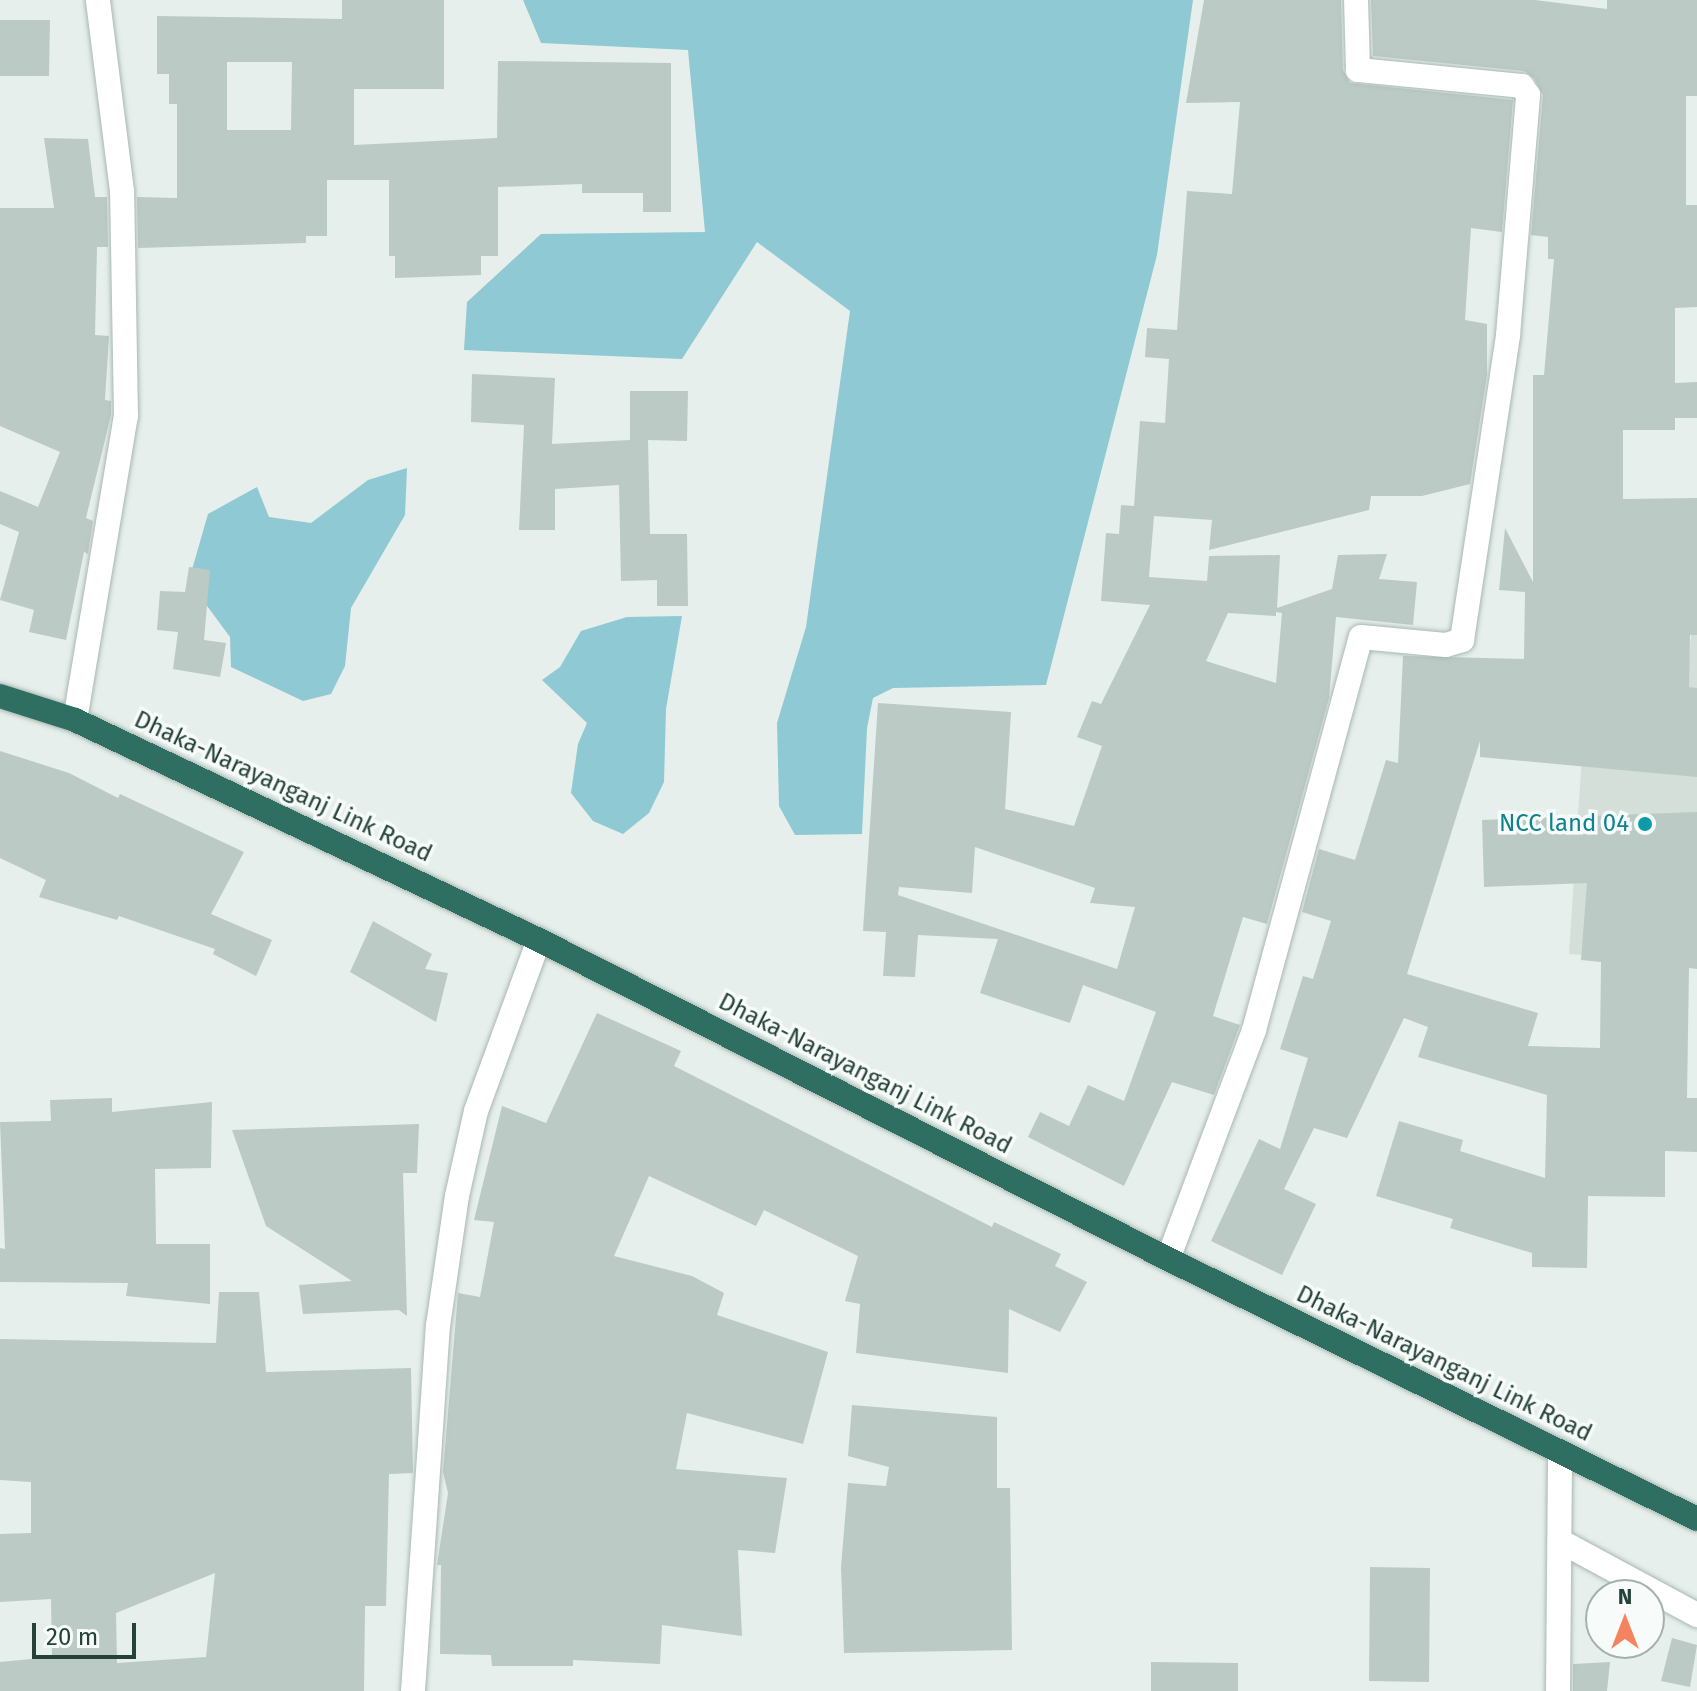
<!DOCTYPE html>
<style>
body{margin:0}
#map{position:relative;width:1697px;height:1691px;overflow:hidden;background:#e6efeb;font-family:"Fira Sans",sans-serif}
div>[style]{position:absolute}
.built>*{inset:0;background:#d4dfda}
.water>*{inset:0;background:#8ec9d4}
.building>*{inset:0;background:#bbcac4}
.roads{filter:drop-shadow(0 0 2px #a8b8b2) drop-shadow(0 0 2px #a8b8b2)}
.minor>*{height:24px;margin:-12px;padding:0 12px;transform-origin:12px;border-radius:12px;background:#fff}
.highway>*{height:24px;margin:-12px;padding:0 12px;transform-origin:12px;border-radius:12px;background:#2f6f62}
.dots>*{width:22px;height:22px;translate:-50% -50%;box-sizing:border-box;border:4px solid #f7fbf9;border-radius:50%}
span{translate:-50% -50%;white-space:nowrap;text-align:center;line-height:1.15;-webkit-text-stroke:7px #f7fbf9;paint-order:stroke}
.street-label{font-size:24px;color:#24423a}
.culture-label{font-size:24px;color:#0d838f}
.right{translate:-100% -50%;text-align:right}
.north{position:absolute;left:1585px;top:1579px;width:80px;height:80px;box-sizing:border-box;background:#f7fbf9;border:2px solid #a3b1ad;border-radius:50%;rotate:0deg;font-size:22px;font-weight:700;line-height:32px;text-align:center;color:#24423a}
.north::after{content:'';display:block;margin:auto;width:28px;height:36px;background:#f4845f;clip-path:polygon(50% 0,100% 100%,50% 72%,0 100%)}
.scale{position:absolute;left:32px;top:1623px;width:104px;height:36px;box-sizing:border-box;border:4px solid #24423a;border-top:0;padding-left:10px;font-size:24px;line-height:28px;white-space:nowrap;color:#24423a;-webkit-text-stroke:6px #f7fbf9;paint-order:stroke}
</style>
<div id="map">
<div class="built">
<i style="clip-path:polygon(1692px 629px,1697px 629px,1697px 963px,1569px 954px,1587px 678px,1686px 678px)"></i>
</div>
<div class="water">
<i style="clip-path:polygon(523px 0,1193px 0,1157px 255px,1046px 685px,893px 688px,873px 698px,867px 728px,862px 834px,795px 835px,779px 806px,777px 723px,806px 627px,850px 311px,757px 242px,682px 359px,464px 350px,467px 302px,541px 234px,705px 232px,688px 50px,541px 43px)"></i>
<i style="clip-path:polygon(407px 468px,405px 515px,351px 608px,345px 666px,331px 694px,303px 701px,231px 667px,230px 637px,199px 595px,191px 573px,208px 514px,257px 487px,269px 517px,311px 523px,368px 480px)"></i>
<i style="clip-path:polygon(682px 616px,666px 709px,664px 782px,649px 813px,623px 834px,593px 821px,571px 793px,578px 744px,587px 723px,542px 680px,560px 667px,581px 631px,627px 617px)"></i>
</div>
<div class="building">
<i style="clip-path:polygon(evenodd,342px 0,444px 0,444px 89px,354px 89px,354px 145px,497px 138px,498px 61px,671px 63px,671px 212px,643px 212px,643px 193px,582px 193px,582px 184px,498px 187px,498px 256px,481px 256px,481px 275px,395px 278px,395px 256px,389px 256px,389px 180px,327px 180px,327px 236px,306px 236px,306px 243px,138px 248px,137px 197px,177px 198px,177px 104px,169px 104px,169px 74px,157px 74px,157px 16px,342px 19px,342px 0,227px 62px,292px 62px,291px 130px,227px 130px,227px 62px)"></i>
<i style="clip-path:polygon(evenodd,1204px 0,1341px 0,1343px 70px,1350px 83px,1513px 100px,1502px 232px,1471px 228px,1465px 320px,1487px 324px,1487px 375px,1470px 484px,1422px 496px,1371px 496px,1369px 510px,1209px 550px,1212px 520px,1154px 516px,1149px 577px,1207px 581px,1209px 556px,1280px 555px,1277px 608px,1332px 589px,1338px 555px,1387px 554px,1379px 579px,1417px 582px,1413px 625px,1336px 617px,1329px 698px,1267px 924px,1243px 917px,1213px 1016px,1240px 1025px,1214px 1095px,1172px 1082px,1124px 1186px,1028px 1137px,1040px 1112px,1069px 1126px,1088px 1085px,1124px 1101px,1156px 1012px,1083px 985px,1070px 1023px,980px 993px,998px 939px,918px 935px,915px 977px,883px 976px,886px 932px,863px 931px,878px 703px,1011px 712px,1005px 809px,1074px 826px,1102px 746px,1077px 737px,1092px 701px,1101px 704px,1150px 605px,1101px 601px,1106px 533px,1119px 534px,1121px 505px,1134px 506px,1140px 421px,1165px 423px,1169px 359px,1145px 357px,1147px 328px,1177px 330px,1187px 191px,1232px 194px,1240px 102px,1186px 103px,1204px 0,1276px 612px,1282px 613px,1276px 683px,1206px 661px,1228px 613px,1276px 616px,1276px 612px,1204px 0,975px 847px,1095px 888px,1090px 903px,1135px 907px,1117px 969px,898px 895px,899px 887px,972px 893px,975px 847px)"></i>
<i style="clip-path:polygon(1371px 0,1535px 0,1607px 9px,1607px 0,1697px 0,1697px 96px,1686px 96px,1686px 205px,1697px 205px,1697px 307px,1675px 308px,1675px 383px,1697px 382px,1697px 418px,1675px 418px,1675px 430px,1623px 430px,1623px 499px,1697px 498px,1697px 635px,1690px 635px,1689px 687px,1697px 688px,1697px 777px,1480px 757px,1480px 741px,1407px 974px,1538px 1013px,1528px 1046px,1600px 1048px,1601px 962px,1581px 960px,1587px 883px,1484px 887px,1482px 820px,1697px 812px,1697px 969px,1689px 968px,1687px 1098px,1697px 1098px,1697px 1152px,1665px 1151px,1665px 1197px,1588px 1196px,1587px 1268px,1532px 1267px,1532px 1253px,1450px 1228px,1453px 1219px,1376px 1196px,1399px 1121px,1463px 1140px,1460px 1151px,1545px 1178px,1547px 1095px,1418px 1057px,1428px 1027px,1404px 1018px,1347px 1138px,1314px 1128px,1284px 1189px,1316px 1204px,1282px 1275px,1211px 1241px,1259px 1139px,1280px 1149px,1308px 1058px,1280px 1049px,1303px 976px,1313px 979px,1331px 921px,1302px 912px,1319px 849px,1355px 860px,1386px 760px,1398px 763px,1403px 656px,1524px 659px,1525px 592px,1499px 590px,1505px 528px,1533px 582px,1533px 375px,1544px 375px,1554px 259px,1548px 259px,1548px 237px,1531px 235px,1543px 95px,1534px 78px,1524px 71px,1373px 56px)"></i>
<i style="clip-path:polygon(0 20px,50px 20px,49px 76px,0 76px)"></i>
<i style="clip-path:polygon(44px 138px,88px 139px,95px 197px,107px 197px,108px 247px,97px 247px,95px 335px,109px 336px,105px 400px,111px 401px,111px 415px,86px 518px,93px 521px,88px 554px,84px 552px,66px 640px,29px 632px,34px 610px,0 600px,19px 532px,0 524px,0 491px,38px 507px,60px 452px,0 426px,0 208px,54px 208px)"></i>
<i style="clip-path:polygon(472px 374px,555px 378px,552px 444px,630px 440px,630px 391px,688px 391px,687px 441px,648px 440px,650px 534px,687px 534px,688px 606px,657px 606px,657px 580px,621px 581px,619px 485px,555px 489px,555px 530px,519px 530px,524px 425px,471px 422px)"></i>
<i style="clip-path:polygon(189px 567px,210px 570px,204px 640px,226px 643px,220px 677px,173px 669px,178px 632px,157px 630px,160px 591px,185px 592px)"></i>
<i style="clip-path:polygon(0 751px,69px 773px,118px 798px,120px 794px,244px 852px,211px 914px,272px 940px,256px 976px,213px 954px,215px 949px,119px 916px,117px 920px,39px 897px,46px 880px,0 858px)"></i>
<i style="clip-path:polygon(373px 921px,432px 954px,425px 969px,448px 973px,436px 1022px,350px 972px)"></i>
<i style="clip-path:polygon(597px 1013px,681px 1051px,674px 1066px,992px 1227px,994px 1222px,1061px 1254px,1055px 1266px,1087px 1282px,1060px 1332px,1009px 1309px,1008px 1373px,856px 1353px,860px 1304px,845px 1301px,858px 1256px,764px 1210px,756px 1226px,649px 1176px,614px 1256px,692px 1276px,724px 1293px,717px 1315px,828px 1352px,803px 1444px,687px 1413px,676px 1469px,787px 1478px,775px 1553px,738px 1550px,742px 1636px,662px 1625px,660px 1664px,573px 1660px,573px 1666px,492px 1666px,491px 1655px,440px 1654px,441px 1565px,437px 1565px,448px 1493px,443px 1472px,458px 1293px,480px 1297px,494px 1222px,474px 1220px,502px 1106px,546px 1123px)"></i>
<i style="clip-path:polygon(112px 1098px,112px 1112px,212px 1102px,211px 1168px,155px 1169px,156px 1244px,210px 1244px,210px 1304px,126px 1296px,128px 1283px,0 1282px,0 1248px,5px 1249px,0 1122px,51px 1121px,50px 1100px)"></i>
<i style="clip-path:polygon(419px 1124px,417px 1173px,403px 1173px,407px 1316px,399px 1310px,303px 1314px,299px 1285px,352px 1281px,266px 1226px,232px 1130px)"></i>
<i style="clip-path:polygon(evenodd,219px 1292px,259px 1292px,266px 1372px,411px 1368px,413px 1473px,389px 1474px,386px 1606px,365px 1606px,364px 1691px,0 1691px,0 1662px,52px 1657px,51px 1599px,0 1602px,0 1534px,31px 1533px,31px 1482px,0 1480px,0 1339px,216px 1343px,219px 1292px,215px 1573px,206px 1657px,117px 1663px,116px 1613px,215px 1573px)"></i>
<i style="clip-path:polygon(852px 1405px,997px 1417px,997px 1488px,1010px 1488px,1012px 1650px,844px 1653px,841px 1567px,848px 1483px,886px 1486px,889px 1467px,848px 1456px)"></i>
<i style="clip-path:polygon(1370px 1567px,1430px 1568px,1429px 1682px,1369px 1681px)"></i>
<i style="clip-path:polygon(1672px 1638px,1697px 1645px,1690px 1687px,1661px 1681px)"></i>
<i style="clip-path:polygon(1151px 1662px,1238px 1663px,1238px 1691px,1151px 1691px)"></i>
<i style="clip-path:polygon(1610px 1662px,1607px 1691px,1573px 1691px,1573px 1664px)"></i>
</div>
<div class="roads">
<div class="minor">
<i style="left:75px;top:720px;width:308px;rotate:-80.5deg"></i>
<i style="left:126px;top:416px;width:225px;rotate:-91deg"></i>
<i style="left:122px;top:191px;width:193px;rotate:-97.2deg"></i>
<i style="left:1168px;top:1259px;width:245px;rotate:-69.4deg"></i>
<i style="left:1254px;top:1030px;width:407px;rotate:-74.8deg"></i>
<i style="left:1361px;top:637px;width:85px;rotate:5.4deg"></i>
<i style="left:1446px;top:645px;width:17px;rotate:-17deg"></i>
<i style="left:1462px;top:640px;width:308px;rotate:-81.4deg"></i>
<i style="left:1508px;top:335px;width:241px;rotate:-85.2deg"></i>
<i style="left:1528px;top:95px;width:11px;rotate:-124deg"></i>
<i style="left:1522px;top:86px;width:165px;rotate:-174.4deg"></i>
<i style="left:1358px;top:70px;width:70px;rotate:-91.6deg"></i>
<i style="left:1560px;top:1541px;width:156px;rotate:28.4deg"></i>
<i style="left:413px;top:1691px;width:366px;rotate:-86.1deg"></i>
<i style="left:438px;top:1326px;width:131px;rotate:-81.7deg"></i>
<i style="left:457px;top:1196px;width:87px;rotate:-77.4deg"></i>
<i style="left:476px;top:1111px;width:182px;rotate:-69.8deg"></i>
<i style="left:1558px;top:1691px;width:238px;rotate:-89.5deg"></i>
</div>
<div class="highway">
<i style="left:0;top:696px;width:79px;rotate:17.7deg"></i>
<i style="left:75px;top:720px;width:514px;rotate:25.37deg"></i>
<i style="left:539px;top:940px;width:705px;rotate:26.89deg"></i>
<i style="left:1168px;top:1259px;width:589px;rotate:26.17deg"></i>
</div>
</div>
<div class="dots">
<i style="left:1645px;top:824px;background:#0f9aa8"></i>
</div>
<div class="street-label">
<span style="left:283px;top:787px;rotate:25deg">Dhaka-Narayanganj Link Road</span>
<span style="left:865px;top:1074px;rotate:27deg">Dhaka-Narayanganj Link Road</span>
<span style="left:1444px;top:1364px;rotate:26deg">Dhaka-Narayanganj Link Road</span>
</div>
<div class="culture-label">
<span class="right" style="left:1629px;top:824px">NCC land 04</span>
</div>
<div class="north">N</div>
<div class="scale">20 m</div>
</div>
